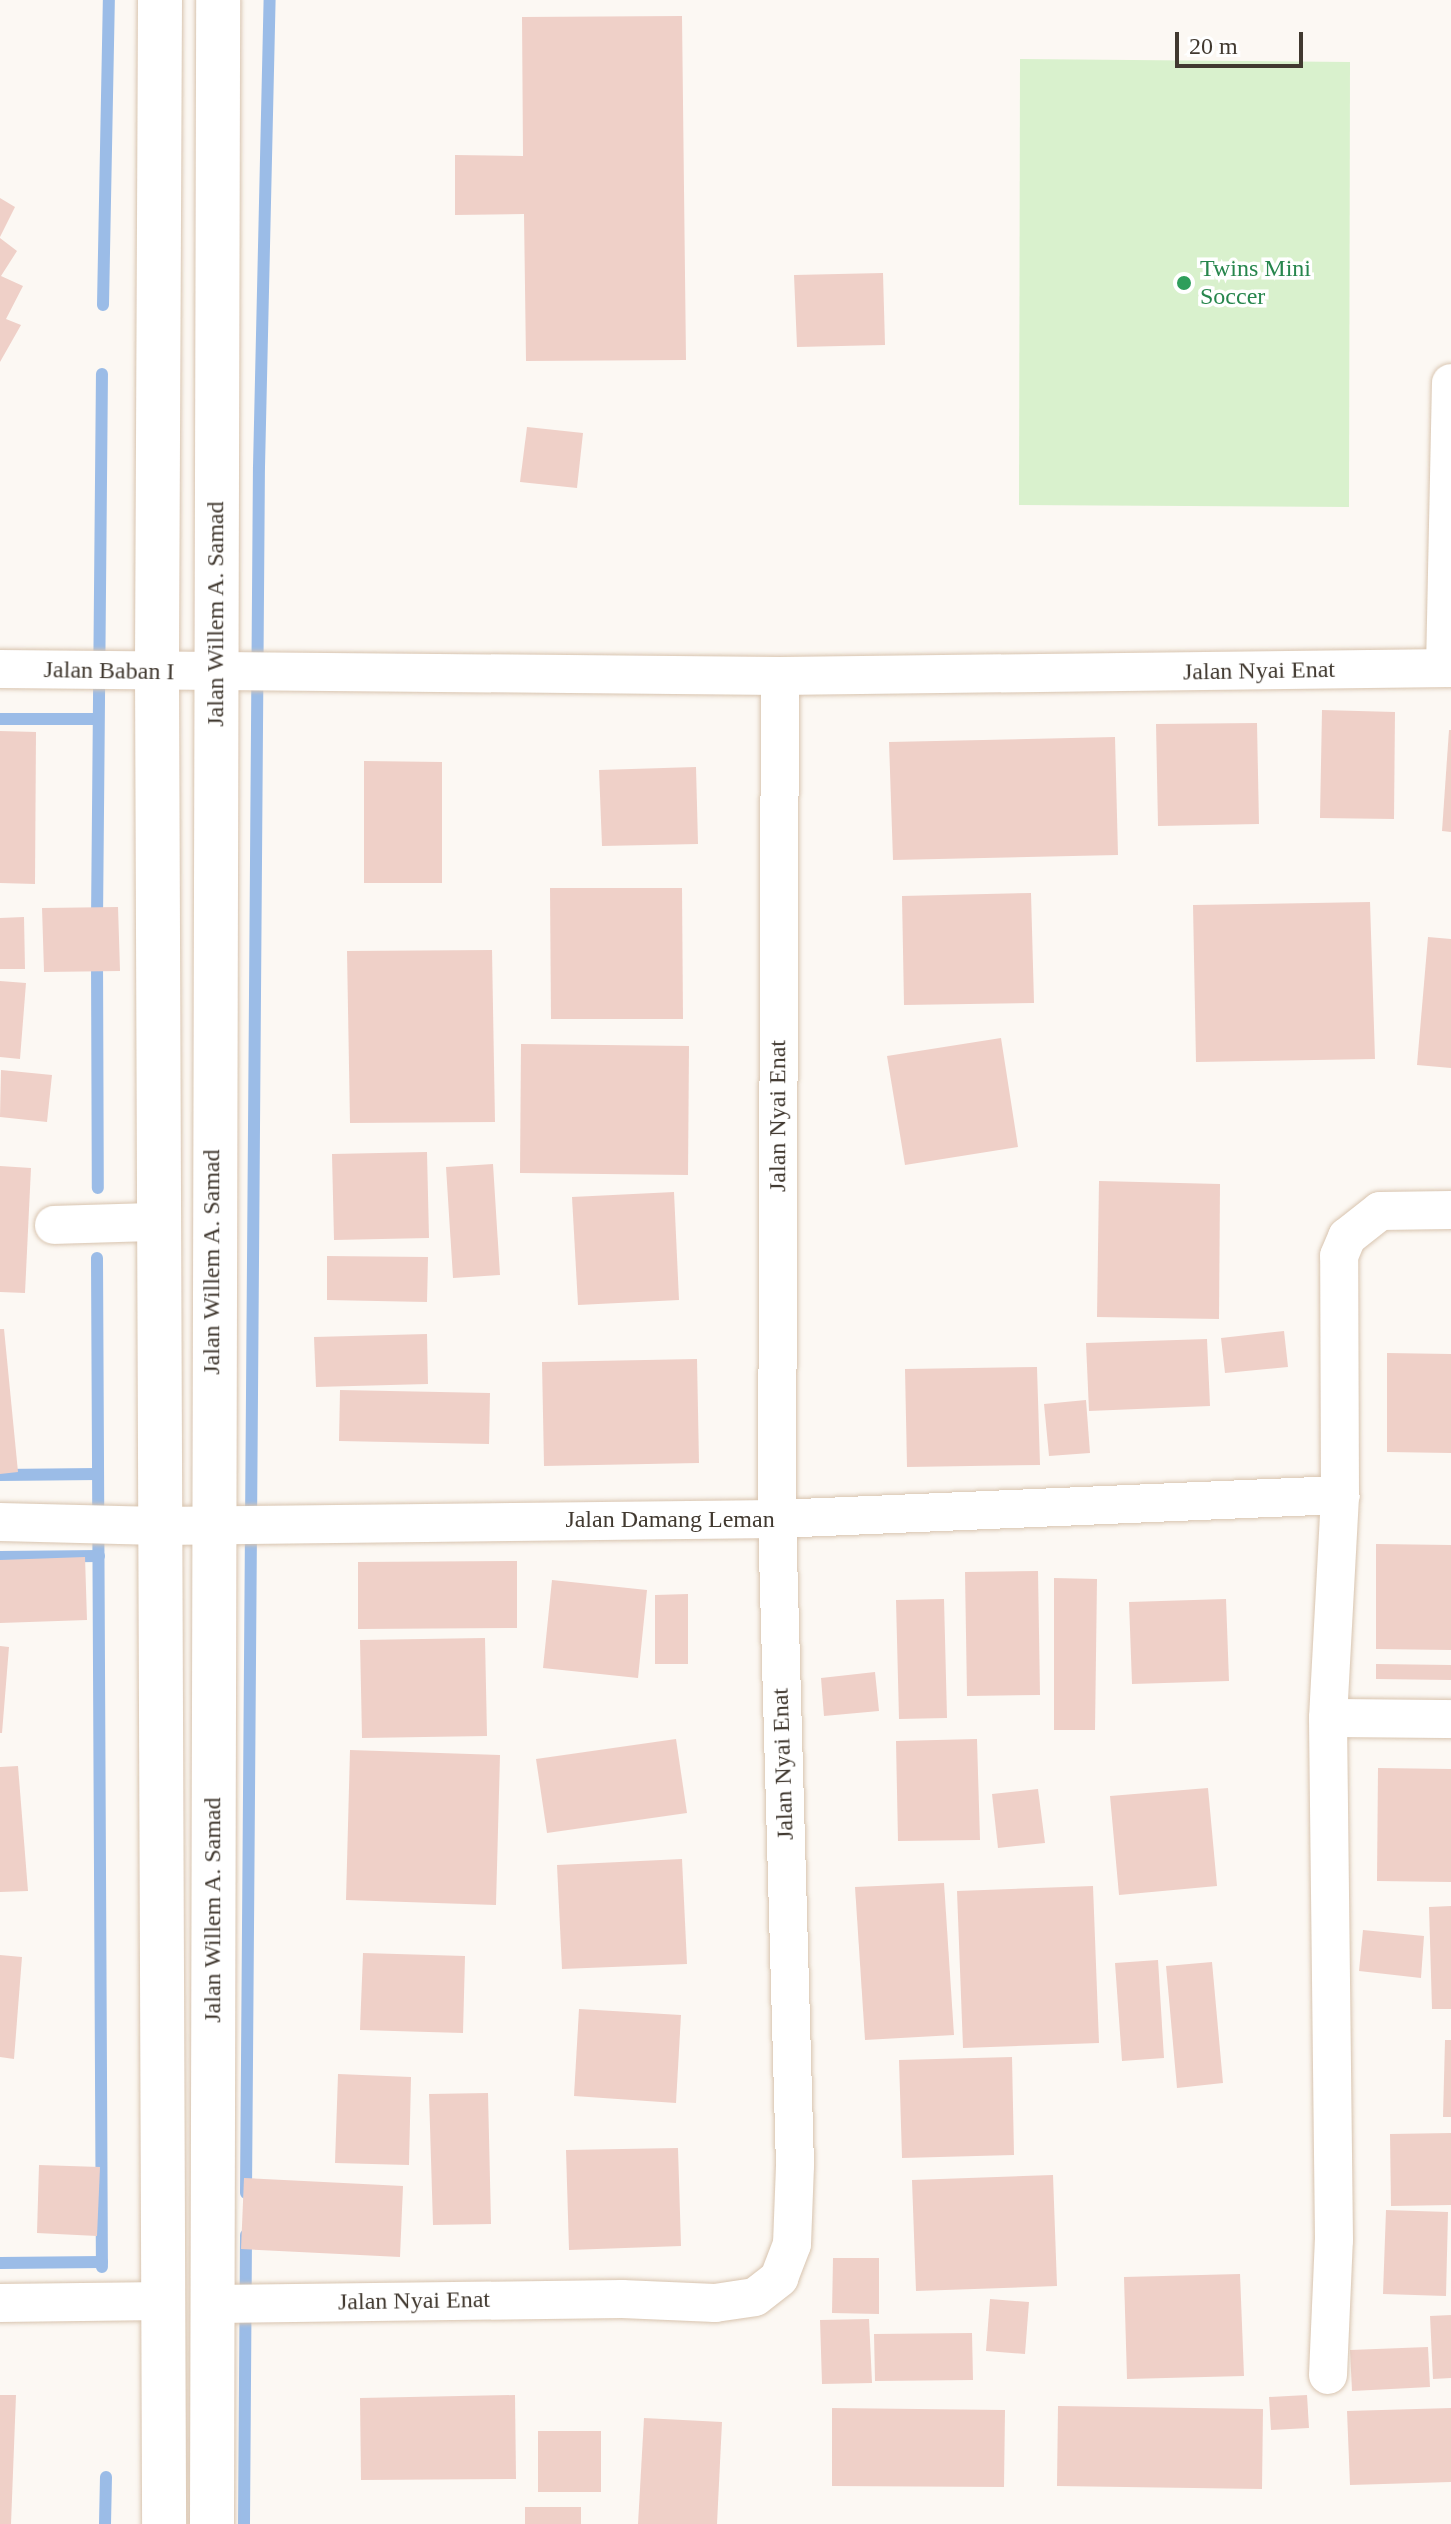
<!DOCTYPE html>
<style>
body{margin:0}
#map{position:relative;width:1451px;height:2524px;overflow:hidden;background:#fcf8f3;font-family:Georgia,serif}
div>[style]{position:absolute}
.green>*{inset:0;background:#d9f1cd}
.stream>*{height:12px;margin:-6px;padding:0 6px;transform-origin:6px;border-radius:6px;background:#9bbce7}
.building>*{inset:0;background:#efd0c8}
.roads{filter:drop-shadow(0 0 2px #d8c4af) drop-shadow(0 0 2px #d8c4af)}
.street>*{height:38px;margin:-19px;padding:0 19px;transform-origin:19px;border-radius:19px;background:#fff}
.secondary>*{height:44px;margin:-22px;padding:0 22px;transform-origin:22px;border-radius:22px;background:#fff}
.dots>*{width:22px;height:22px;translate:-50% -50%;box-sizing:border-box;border:4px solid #fff;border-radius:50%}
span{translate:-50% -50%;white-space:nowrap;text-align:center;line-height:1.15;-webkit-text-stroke:7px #fff;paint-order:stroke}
.leisure-label{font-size:24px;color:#27864d}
.left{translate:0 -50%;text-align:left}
.street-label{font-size:24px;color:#413930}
.scale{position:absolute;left:1175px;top:32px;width:128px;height:36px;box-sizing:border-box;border:4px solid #413930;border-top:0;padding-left:10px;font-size:24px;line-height:28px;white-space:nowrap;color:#413930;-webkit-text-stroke:6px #fff;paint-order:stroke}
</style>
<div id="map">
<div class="green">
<i style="clip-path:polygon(1020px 59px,1350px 62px,1349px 507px,1019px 505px)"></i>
</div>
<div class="stream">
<i style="left:103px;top:305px;width:305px;rotate:-88.9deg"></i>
<i style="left:0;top:719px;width:96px"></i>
<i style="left:97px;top:921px;width:547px;rotate:-89.48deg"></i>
<i style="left:97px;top:956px;width:232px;rotate:89.8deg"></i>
<i style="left:97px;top:1258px;width:1009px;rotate:89.72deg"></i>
<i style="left:0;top:1475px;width:98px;rotate:-0.6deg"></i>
<i style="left:0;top:1557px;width:99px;rotate:-0.6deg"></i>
<i style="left:246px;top:2193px;width:1726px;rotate:-89.57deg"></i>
<i style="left:259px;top:467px;width:467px;rotate:-88.7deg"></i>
<i style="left:0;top:2263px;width:102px;rotate:-0.6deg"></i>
<i style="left:105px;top:2524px;width:47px;rotate:-88.8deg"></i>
<i style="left:244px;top:2524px;width:289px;rotate:-89.6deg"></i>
</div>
<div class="building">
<i style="clip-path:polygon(682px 16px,686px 360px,526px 361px,524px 214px,455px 215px,455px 155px,523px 156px,522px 17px)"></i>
<i style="clip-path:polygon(0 198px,15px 207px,0 237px)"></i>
<i style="clip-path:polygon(0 238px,17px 251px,1px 276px,23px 286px,6px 319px,21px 325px,0 362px)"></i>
<i style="clip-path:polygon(883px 273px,885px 345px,797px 347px,794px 275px)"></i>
<i style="clip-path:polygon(527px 427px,583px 433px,577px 488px,520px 482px)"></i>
<i style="clip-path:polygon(1322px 710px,1395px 712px,1394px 819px,1320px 818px)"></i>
<i style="clip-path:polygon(1257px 723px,1259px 824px,1158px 826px,1156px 724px)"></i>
<i style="clip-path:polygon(1449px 730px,1451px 730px,1451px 832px,1442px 831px)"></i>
<i style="clip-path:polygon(0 731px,36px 732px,35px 884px,0 883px)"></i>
<i style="clip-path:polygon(1115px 737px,1118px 855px,893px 860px,889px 742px)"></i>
<i style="clip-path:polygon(364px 761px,442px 762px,442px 883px,364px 883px)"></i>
<i style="clip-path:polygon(696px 767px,698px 844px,602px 846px,599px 770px)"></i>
<i style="clip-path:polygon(550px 888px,682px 888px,683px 1019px,551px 1019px)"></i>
<i style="clip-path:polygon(1031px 893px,1034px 1003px,904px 1005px,902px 896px)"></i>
<i style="clip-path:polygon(1370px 902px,1375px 1059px,1196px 1062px,1193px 905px)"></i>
<i style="clip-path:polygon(118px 907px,120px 971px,44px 972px,42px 908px)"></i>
<i style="clip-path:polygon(24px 917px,25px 969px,0 969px,0 918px)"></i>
<i style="clip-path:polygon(1428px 937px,1451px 939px,1451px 1068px,1417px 1065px)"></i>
<i style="clip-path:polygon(492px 950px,495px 1122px,350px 1123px,347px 951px)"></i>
<i style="clip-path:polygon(0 981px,26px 983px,20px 1059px,0 1057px)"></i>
<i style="clip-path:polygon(1001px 1038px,1018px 1147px,905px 1165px,887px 1056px)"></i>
<i style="clip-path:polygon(521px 1044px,689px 1046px,688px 1175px,520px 1173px)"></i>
<i style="clip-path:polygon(1px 1070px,52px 1075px,47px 1122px,0 1117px)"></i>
<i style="clip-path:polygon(427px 1152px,429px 1238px,334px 1240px,332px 1154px)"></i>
<i style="clip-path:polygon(493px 1164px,500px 1275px,453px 1278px,446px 1167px)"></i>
<i style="clip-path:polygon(0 1166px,31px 1168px,25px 1293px,0 1292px)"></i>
<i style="clip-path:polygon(1099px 1181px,1220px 1184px,1219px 1319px,1097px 1317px)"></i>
<i style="clip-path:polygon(674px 1192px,679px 1300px,578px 1305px,572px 1197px)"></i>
<i style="clip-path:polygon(327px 1256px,428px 1257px,427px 1302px,327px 1300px)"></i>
<i style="clip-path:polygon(0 1329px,4px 1329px,18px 1472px,0 1474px)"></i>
<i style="clip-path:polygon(1284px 1331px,1288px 1367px,1225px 1373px,1221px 1338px)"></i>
<i style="clip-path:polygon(427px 1334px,428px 1384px,316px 1387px,314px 1337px)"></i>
<i style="clip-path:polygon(1207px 1339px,1210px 1406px,1089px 1411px,1086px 1343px)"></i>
<i style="clip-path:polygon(1387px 1353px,1451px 1354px,1451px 1453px,1387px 1452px)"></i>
<i style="clip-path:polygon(697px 1359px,699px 1463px,544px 1466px,542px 1362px)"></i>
<i style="clip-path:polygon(1037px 1367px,1040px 1465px,907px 1467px,905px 1369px)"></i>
<i style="clip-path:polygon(340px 1390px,490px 1393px,489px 1444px,339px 1441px)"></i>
<i style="clip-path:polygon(1086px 1400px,1090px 1453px,1049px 1456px,1044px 1404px)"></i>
<i style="clip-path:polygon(1376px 1544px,1451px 1545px,1451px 1650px,1376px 1649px)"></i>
<i style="clip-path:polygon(85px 1557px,87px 1620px,0 1623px,0 1560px)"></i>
<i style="clip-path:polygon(517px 1561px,517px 1628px,358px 1629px,358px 1562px)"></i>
<i style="clip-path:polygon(1038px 1571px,1040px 1695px,967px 1696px,965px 1572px)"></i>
<i style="clip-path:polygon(1054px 1578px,1097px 1579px,1095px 1730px,1054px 1730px)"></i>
<i style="clip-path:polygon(552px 1580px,647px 1590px,638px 1678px,543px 1668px)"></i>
<i style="clip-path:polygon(688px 1594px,688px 1664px,655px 1664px,655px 1595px)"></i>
<i style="clip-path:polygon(944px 1599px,947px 1718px,899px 1719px,896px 1600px)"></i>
<i style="clip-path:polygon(1226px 1599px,1229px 1681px,1132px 1684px,1129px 1602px)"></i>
<i style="clip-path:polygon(485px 1638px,487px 1736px,362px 1738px,360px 1640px)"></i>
<i style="clip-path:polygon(0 1646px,9px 1647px,2px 1733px,0 1733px)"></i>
<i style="clip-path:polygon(1376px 1664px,1451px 1665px,1451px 1680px,1376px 1679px)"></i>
<i style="clip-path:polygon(875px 1672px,879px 1711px,824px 1716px,821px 1678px)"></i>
<i style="clip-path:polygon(676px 1739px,687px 1813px,547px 1833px,536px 1759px)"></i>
<i style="clip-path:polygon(977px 1739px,980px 1840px,898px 1841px,896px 1741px)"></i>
<i style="clip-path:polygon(350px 1750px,500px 1755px,496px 1905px,346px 1900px)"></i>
<i style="clip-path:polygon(18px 1766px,28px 1891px,0 1892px,0 1767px)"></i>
<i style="clip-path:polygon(1378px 1768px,1451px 1769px,1451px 1882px,1377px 1881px)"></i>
<i style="clip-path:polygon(1208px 1788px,1217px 1886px,1119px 1895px,1110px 1796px)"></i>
<i style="clip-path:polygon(1038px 1789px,1045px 1843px,998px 1848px,992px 1794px)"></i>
<i style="clip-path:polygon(682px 1859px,687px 1964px,562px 1969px,557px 1865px)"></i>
<i style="clip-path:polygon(944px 1883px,954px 2035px,865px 2040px,855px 1887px)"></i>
<i style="clip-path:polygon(1093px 1886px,1099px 2043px,963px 2048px,957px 1891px)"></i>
<i style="clip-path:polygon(1451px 1906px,1451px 2009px,1432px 2009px,1429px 1907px)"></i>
<i style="clip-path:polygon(1363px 1930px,1424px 1936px,1421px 1978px,1359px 1971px)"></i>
<i style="clip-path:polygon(363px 1953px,465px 1956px,463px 2033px,360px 2030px)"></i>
<i style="clip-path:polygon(0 1955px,22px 1957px,14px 2059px,0 2057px)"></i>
<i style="clip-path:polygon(1158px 1960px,1164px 2058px,1122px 2061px,1115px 1963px)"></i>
<i style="clip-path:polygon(1212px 1962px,1223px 2083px,1177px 2088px,1166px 1966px)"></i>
<i style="clip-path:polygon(579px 2009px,681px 2015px,676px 2103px,574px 2096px)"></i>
<i style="clip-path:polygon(1445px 2040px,1451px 2040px,1451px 2117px,1443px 2117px)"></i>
<i style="clip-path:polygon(1012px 2057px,1014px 2155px,902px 2158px,899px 2060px)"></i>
<i style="clip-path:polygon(338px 2074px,411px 2077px,409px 2165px,335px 2163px)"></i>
<i style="clip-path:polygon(488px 2093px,491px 2224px,433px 2225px,429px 2094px)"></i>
<i style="clip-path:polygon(1451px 2133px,1451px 2205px,1391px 2206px,1390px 2134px)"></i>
<i style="clip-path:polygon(678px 2148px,681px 2246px,569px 2250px,566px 2150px)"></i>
<i style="clip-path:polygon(39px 2165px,100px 2167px,97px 2236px,37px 2233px)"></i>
<i style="clip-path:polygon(1053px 2175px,1057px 2286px,916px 2291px,912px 2180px)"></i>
<i style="clip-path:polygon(244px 2178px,403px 2186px,400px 2257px,241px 2249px)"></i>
<i style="clip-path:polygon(1386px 2210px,1448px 2212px,1446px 2296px,1383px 2294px)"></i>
<i style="clip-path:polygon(833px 2258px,879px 2258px,879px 2314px,832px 2313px)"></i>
<i style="clip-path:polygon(1240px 2274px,1244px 2376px,1127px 2379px,1124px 2277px)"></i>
<i style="clip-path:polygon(990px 2299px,1029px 2302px,1025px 2354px,986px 2351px)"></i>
<i style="clip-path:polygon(1451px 2315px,1451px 2378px,1433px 2379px,1430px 2316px)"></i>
<i style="clip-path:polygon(869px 2319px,872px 2383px,822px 2384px,820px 2320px)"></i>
<i style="clip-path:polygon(972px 2333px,973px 2380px,875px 2381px,874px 2334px)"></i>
<i style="clip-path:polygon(1428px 2347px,1430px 2387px,1352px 2391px,1350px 2350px)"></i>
<i style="clip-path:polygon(0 2395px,16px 2395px,11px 2524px,0 2524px)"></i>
<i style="clip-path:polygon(515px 2395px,516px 2479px,361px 2480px,360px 2398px)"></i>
<i style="clip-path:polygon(1307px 2395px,1309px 2428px,1271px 2430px,1269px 2397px)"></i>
<i style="clip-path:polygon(1058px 2406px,1263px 2409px,1262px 2489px,1057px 2486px)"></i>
<i style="clip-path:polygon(832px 2408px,1005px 2410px,1004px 2487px,832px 2486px)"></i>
<i style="clip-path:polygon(1451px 2408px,1451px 2482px,1350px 2485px,1347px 2411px)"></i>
<i style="clip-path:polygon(644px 2418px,722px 2422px,717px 2524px,638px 2524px)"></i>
<i style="clip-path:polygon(538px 2431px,601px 2431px,601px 2492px,538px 2492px)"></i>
<i style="clip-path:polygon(525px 2507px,581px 2507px,581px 2524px,525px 2524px)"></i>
</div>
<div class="roads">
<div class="street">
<i style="left:1445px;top:668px;width:285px;rotate:-88.8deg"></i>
<i style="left:0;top:669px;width:780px;rotate:0.51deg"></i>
<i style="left:780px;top:676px;width:671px;rotate:-0.68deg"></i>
<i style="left:54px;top:1225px;width:104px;rotate:-1.7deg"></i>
<i style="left:0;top:1522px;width:159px;rotate:1.4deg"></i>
<i style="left:159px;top:1526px;width:618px;rotate:-0.65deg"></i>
<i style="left:777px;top:1519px;width:564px;rotate:-2.44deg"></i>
<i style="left:1328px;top:1718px;width:123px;rotate:0.5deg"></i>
<i style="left:0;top:2303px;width:164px;rotate:-0.7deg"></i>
<i style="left:215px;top:2304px;width:407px;rotate:-0.7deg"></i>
<i style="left:622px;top:2299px;width:93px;rotate:2.5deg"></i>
<i style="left:715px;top:2303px;width:40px;rotate:-8.5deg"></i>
<i style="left:755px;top:2297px;width:31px;rotate:-38deg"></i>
<i style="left:779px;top:2278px;width:36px;rotate:-69deg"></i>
<i style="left:792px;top:2244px;width:78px;rotate:-87.8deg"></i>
<i style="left:795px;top:2166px;width:647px;rotate:-91.59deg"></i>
<i style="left:777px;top:1519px;width:843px;rotate:-89.8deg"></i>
<i style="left:1328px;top:2375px;width:135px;rotate:-87.5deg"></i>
<i style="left:1334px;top:2240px;width:522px;rotate:-90.66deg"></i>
<i style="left:1328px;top:1718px;width:223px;rotate:-86.9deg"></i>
<i style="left:1340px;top:1495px;width:239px;rotate:-90.2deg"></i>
<i style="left:1339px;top:1256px;width:21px;rotate:-67deg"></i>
<i style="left:1347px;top:1237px;width:42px;rotate:-38.2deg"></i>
<i style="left:1380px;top:1211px;width:71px;rotate:-0.8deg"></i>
</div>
<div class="secondary">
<i style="left:160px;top:0;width:673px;rotate:90.26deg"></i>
<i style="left:157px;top:673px;width:1851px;rotate:89.78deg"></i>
<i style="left:212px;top:2524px;width:2524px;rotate:-89.86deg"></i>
</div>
</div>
<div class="dots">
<i style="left:1184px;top:283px;background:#2e9e5b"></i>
</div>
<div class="leisure-label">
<span class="left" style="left:1200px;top:283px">Twins Mini<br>Soccer</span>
</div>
<div class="street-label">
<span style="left:216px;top:614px;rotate:-90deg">Jalan Willem A. Samad</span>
<span style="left:109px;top:671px;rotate:1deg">Jalan Baban I</span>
<span style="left:1259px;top:671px;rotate:-1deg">Jalan Nyai Enat</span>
<span style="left:778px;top:1116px;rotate:-90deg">Jalan Nyai Enat</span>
<span style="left:212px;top:1262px;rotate:-90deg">Jalan Willem A. Samad</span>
<span style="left:670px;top:1520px">Jalan Damang Leman</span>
<span style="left:783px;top:1764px;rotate:-92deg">Jalan Nyai Enat</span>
<span style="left:213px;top:1910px;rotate:-90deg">Jalan Willem A. Samad</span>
<span style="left:414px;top:2301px;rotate:-1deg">Jalan Nyai Enat</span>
</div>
<div class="scale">20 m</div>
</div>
